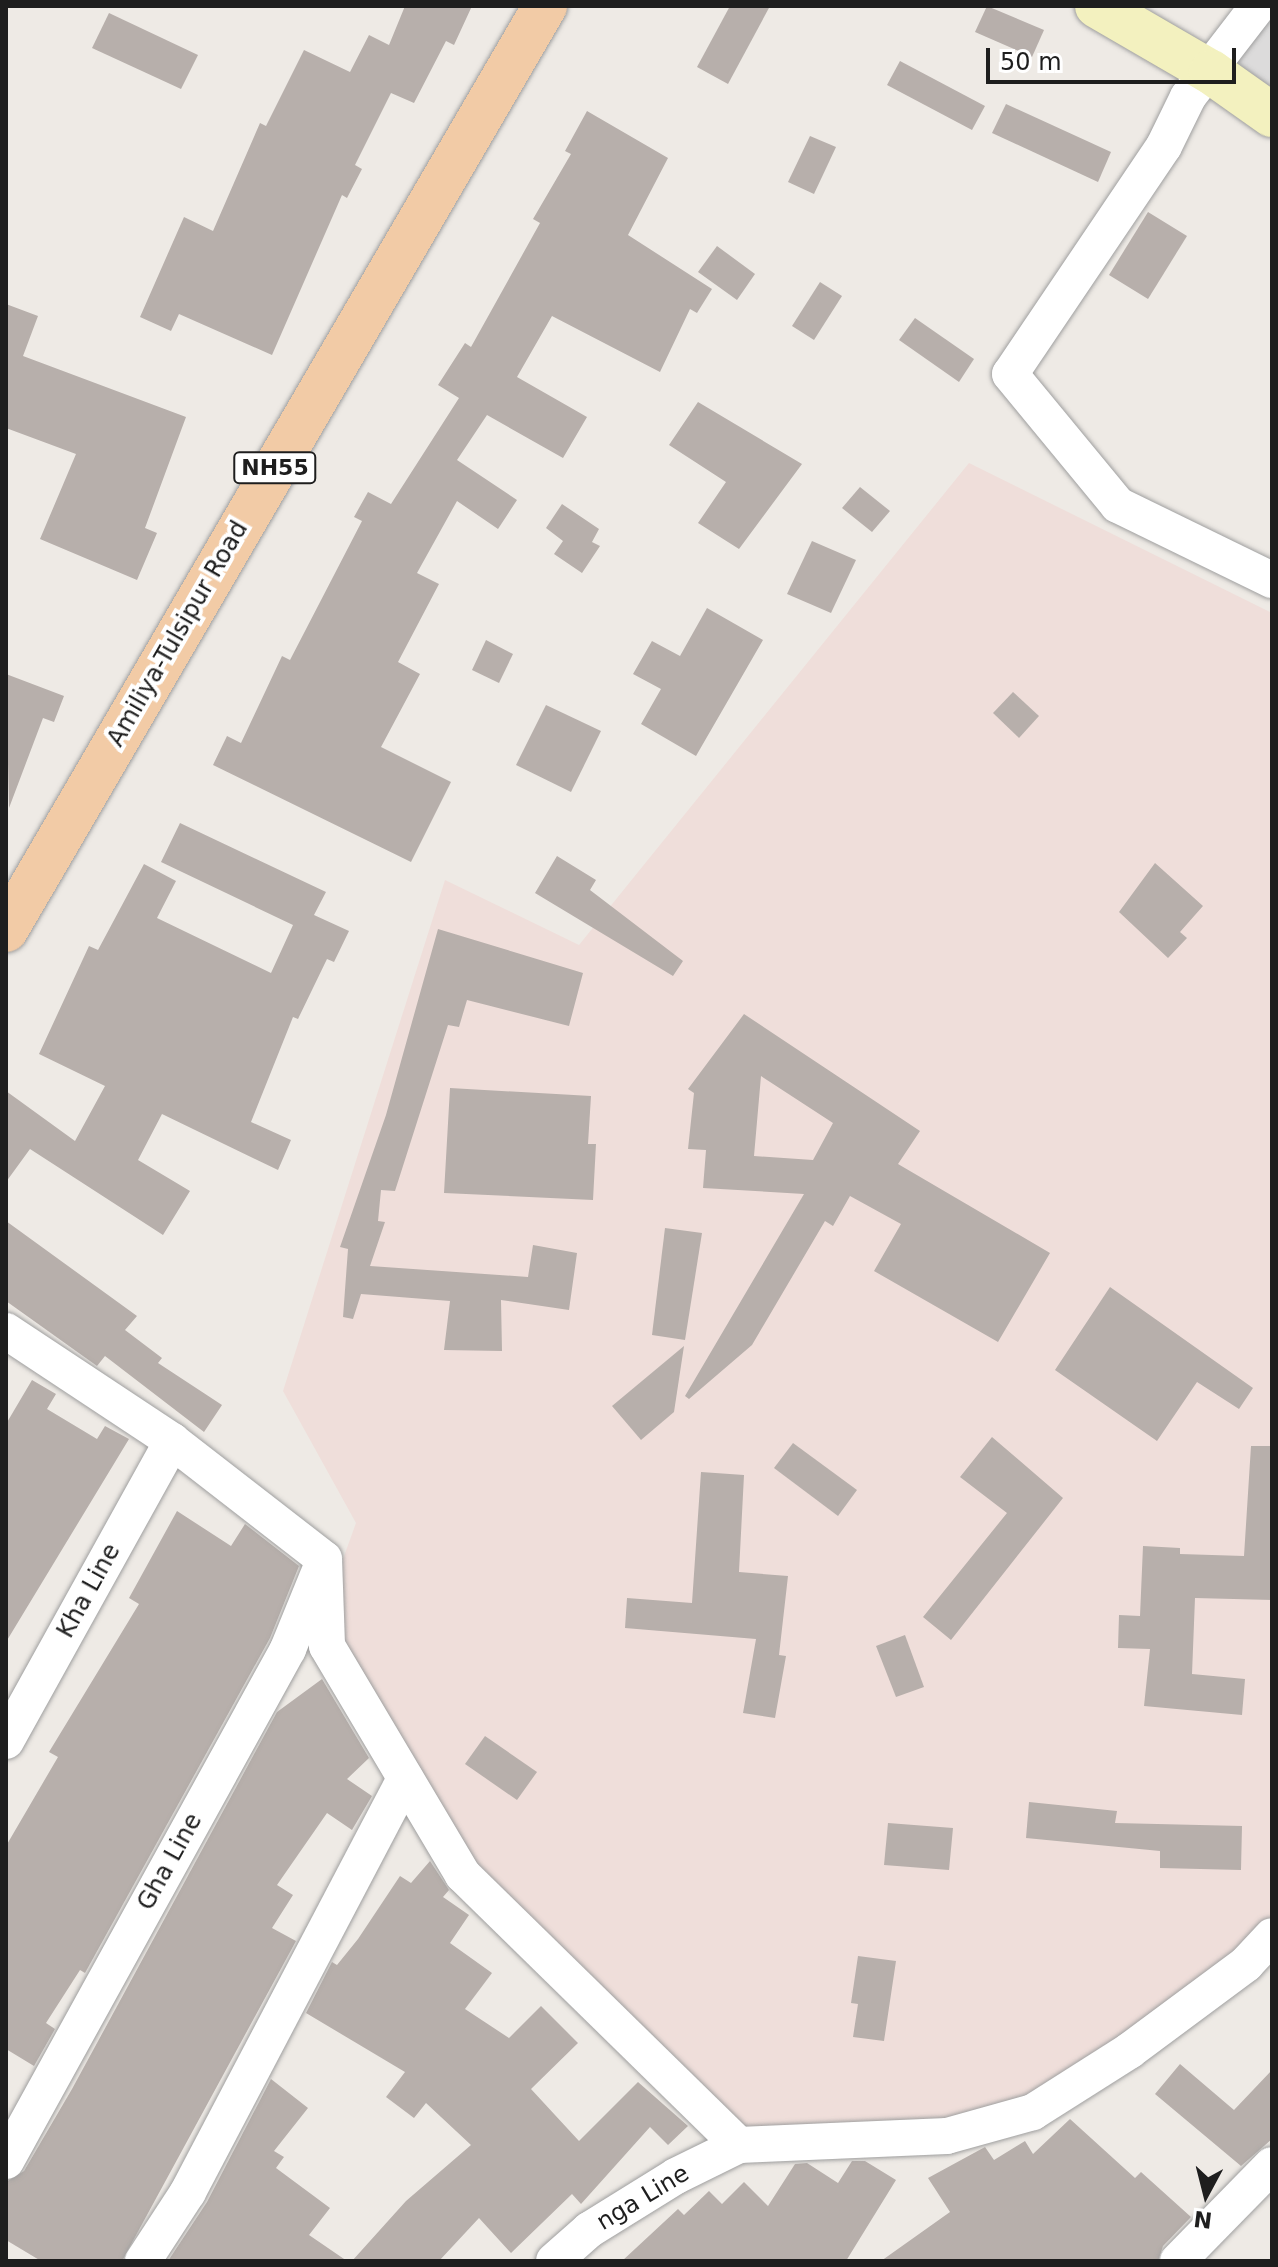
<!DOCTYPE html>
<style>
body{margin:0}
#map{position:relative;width:1278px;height:2267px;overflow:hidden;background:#eeeae5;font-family:"DejaVu Sans",sans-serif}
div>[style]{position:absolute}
.residential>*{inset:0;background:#dcdbdb}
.military>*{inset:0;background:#efdeda}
.building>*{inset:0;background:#b7afab}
.roads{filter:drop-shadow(0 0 2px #9f9f9f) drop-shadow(0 0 2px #9f9f9f)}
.street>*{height:36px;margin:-18px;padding:0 18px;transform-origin:18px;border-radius:18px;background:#fff}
.secondary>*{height:44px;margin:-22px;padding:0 22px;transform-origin:22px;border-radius:22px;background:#f3f1bf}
.primary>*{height:44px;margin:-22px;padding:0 22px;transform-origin:22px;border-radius:22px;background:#f2cba6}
span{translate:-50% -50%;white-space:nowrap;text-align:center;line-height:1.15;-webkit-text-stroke:8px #fff;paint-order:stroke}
.shield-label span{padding:2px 6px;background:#fff;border:2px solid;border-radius:6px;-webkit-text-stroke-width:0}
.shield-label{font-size:22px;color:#1e1e1e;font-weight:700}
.street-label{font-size:24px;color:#1e1e1e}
.frame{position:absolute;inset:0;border:8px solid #1e1e1e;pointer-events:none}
.north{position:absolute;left:1166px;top:2155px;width:80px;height:80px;-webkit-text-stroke:6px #fff;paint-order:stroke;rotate:187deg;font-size:22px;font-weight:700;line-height:32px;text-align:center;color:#1e1e1e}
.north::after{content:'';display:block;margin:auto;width:28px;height:36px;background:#1e1e1e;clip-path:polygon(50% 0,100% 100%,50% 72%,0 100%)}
.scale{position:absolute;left:986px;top:48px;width:250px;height:36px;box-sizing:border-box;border:4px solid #1e1e1e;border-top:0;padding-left:10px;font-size:24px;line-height:28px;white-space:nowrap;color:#1e1e1e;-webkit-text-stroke:6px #fff;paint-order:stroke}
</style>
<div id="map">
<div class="residential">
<i style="clip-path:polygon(1272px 8px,1272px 106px,1225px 73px)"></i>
</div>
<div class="military">
<i style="clip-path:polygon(969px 463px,1272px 613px,1272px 1923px,1032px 2105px,946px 2123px,744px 2135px,479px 1870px,339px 1647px,343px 1559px,356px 1523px,283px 1391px,445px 880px,579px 945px)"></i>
</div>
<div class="building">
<i style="clip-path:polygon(405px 6px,472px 6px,454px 45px,446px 41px,414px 103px,391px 93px,355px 165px,362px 169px,347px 198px,342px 195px,272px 355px,179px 314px,171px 331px,140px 317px,184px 217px,213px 231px,260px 123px,266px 126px,304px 50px,350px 72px,369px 35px,389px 45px)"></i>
<i style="clip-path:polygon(730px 6px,770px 6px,728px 84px,697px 67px)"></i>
<i style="clip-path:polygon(987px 6px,1044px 30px,1032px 57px,975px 32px)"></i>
<i style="clip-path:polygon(109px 13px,198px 55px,181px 89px,92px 48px)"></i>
<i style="clip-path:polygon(900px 61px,985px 106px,972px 130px,887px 85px)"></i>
<i style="clip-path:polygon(1006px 104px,1111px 152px,1098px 182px,992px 133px)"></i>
<i style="clip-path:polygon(587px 111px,668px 158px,628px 235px,712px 289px,697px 313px,690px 309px,660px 372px,552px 316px,517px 377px,587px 417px,563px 458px,487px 415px,457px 460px,517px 500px,498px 529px,457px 501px,417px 573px,439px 584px,398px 662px,420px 674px,381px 747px,451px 782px,411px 862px,213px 765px,227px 736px,241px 743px,282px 656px,290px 660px,362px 521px,354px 517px,368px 492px,391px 504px,459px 398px,438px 385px,465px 343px,471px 347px,540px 223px,533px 219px,571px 154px,565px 151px)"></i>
<i style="clip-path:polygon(810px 136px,836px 147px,814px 194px,788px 182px)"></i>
<i style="clip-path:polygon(1148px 212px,1187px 236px,1148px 299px,1109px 275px)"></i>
<i style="clip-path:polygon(717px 246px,755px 274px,737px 300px,698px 272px)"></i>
<i style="clip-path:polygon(820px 282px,842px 296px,814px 340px,792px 326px)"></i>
<i style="clip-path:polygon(6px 304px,38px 316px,23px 356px,186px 417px,145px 528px,157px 533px,137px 580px,40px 539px,76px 454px,6px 428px)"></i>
<i style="clip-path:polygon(915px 318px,974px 359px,959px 382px,899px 340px)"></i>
<i style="clip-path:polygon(698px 402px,802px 464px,739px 549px,698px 523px,726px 482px,669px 445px)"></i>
<i style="clip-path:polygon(860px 487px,890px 511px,872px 532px,842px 508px)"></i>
<i style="clip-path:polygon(562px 504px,599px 529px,592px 542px,600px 546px,582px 573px,554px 554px,563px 541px,546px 528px)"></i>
<i style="clip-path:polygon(812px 541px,856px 560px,831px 613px,787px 594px)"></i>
<i style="clip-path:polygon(707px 608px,763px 640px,696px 756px,641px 724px,661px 689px,633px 674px,652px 641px,680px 656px)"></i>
<i style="clip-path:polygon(486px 640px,513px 654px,499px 683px,472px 670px)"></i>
<i style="clip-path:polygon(6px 674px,64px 696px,54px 722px,43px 718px,9px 808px)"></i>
<i style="clip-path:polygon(1013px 692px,1039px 716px,1019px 738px,993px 713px)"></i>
<i style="clip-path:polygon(546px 705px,601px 731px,571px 792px,516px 765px)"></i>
<i style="clip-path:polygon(180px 823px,326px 892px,314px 915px,349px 931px,334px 962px,327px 959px,298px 1019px,293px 1017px,251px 1122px,291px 1140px,278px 1170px,162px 1114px,138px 1160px,190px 1191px,163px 1235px,30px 1149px,6px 1182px,6px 1091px,75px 1141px,105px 1086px,39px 1054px,89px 946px,98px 950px,144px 864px,176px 881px,157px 918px,271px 973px,293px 925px,161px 862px)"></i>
<i style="clip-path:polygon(557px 856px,596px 880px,590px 890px,683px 961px,673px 976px,535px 893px)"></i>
<i style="clip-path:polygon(1155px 863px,1203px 906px,1180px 932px,1187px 938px,1168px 958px,1119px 912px)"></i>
<i style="clip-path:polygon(438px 929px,583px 973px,569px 1026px,467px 1000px,459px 1027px,448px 1025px,395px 1191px,381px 1190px,378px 1221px,385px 1222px,370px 1266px,528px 1277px,533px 1245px,577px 1253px,569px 1310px,501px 1300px,502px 1351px,444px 1350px,450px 1301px,361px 1294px,353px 1319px,343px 1317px,348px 1249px,340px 1247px,386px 1115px)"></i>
<i style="clip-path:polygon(evenodd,744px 1014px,920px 1131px,898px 1164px,1050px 1253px,998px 1342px,874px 1271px,901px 1224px,850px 1196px,833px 1226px,825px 1221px,752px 1345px,689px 1399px,685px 1396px,804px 1194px,703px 1188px,706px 1150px,688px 1149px,694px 1093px,688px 1089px,744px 1014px,761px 1076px,833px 1123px,813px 1160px,754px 1156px,761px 1076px)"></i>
<i style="clip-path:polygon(450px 1088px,591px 1096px,588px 1144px,596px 1144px,593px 1200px,444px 1193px)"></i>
<i style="clip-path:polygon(6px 1221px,137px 1316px,125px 1330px,162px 1358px,158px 1363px,222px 1405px,204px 1432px,105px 1356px,97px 1366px,6px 1301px)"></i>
<i style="clip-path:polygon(665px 1228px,702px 1233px,685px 1340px,652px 1335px)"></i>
<i style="clip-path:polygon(1110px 1287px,1253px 1388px,1239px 1409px,1197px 1382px,1157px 1441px,1055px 1370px)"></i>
<i style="clip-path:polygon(684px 1346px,674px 1412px,641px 1440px,612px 1406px)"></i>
<i style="clip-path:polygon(32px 1380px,56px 1394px,47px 1409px,97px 1439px,105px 1426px,129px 1439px,6px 1642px,6px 1424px)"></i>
<i style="clip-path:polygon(992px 1437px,1063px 1498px,951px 1640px,923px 1617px,1007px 1513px,960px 1477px)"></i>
<i style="clip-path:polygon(793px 1443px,857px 1490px,838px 1516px,774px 1468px)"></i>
<i style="clip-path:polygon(1251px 1446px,1272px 1446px,1272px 1600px,1195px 1598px,1192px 1674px,1245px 1679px,1242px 1715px,1144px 1706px,1150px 1649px,1118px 1648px,1119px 1615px,1140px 1616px,1143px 1546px,1180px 1548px,1180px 1554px,1244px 1556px)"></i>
<i style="clip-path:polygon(701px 1472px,744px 1475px,739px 1572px,788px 1576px,779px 1655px,786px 1656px,775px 1718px,743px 1713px,756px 1639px,625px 1628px,627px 1598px,692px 1603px)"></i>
<i style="clip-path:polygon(177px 1511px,231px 1546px,245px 1524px,299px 1566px,270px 1638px,85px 1973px,80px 1970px,46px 2023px,55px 2029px,34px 2066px,6px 2049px,6px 1846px,58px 1757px,49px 1752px,139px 1604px,129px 1598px)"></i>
<i style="clip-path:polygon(905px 1635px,924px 1687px,896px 1697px,876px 1646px)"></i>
<i style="clip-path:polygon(322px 1679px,369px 1758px,347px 1779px,372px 1796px,352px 1830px,327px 1813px,277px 1885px,293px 1895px,272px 1928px,296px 1941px,122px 2261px,41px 2261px,6px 2240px,6px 2182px,24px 2171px,72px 2089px,277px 1712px)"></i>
<i style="clip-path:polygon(485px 1736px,537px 1772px,517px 1800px,465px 1764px)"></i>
<i style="clip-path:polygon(1029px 1802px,1117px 1811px,1115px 1823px,1242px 1826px,1241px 1870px,1160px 1868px,1160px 1851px,1026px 1838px)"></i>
<i style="clip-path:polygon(888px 1823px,953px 1828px,949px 1870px,884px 1865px)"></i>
<i style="clip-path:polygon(430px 1861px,449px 1890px,443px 1897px,469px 1915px,450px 1943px,492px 1973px,465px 2009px,509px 2038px,541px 2006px,578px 2043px,531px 2089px,579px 2141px,638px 2082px,688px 2126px,668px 2145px,650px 2127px,581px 2204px,572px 2194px,511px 2253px,479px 2218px,439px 2261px,352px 2261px,406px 2201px,471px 2145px,426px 2103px,414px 2118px,386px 2097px,405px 2072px,306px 2013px,332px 1962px,337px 1965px,358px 1939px,400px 1876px,411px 1883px)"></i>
<i style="clip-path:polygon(858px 1956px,896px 1961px,884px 2041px,853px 2037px,858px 2004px,851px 2003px)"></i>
<i style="clip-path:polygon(1180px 2064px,1234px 2110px,1272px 2070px,1272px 2139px,1241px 2166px,1155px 2094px)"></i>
<i style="clip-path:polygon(271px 2079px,308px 2108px,274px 2151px,284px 2157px,276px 2168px,330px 2208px,309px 2235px,347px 2261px,168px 2261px,207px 2202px)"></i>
<i style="clip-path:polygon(1070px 2119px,1135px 2178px,1141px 2172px,1191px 2217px,1163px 2246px,1158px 2261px,881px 2261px,950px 2212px,928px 2178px,985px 2147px,994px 2160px,1025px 2141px,1033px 2154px)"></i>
<i style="clip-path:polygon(852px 2161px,865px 2161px,896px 2180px,846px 2261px,622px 2261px,678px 2209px,684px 2215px,709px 2191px,722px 2204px,744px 2182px,768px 2206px,795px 2164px,807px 2163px,838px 2183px)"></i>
</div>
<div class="roads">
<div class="street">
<i style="left:1258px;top:6px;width:115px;rotate:127.6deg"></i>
<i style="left:1188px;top:97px;width:55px;rotate:116.1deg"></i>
<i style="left:1164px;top:146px;width:275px;rotate:124deg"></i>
<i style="left:1010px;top:374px;width:170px;rotate:50.5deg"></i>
<i style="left:1118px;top:505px;width:171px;rotate:26deg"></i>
<i style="left:6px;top:1331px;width:199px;rotate:33.5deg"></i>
<i style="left:172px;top:1441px;width:192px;rotate:37.8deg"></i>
<i style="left:324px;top:1559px;width:87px;rotate:88deg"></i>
<i style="left:327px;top:1646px;width:266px;rotate:59.3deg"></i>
<i style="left:463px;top:1875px;width:386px;rotate:44.4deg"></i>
<i style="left:739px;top:2145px;width:208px;rotate:-2.5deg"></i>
<i style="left:947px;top:2136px;width:89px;rotate:-15.6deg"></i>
<i style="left:1033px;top:2112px;width:114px;rotate:-32.4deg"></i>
<i style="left:1129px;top:2051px;width:146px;rotate:-36.6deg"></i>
<i style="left:1246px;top:1964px;width:38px;rotate:-47deg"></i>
<i style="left:6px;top:1741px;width:343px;rotate:-61deg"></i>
<i style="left:6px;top:2161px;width:585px;rotate:-61.15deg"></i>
<i style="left:288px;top:1649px;width:82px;rotate:-67.8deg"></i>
<i style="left:143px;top:2261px;width:82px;rotate:-56.9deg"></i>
<i style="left:188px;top:2192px;width:467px;rotate:-62.3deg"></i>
<i style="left:554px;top:2261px;width:47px;rotate:-41.5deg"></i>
<i style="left:589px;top:2230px;width:102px;rotate:-31.8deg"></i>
<i style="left:676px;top:2176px;width:70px;rotate:-26.2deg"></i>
<i style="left:1178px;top:2261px;width:134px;rotate:-45.6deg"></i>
</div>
<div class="secondary">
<i style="left:1097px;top:6px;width:132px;rotate:30.1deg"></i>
<i style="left:1211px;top:72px;width:75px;rotate:35.2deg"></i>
</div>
<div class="primary">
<i style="left:6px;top:930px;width:1070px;rotate:-59.74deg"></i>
</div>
</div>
<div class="shield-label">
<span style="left:275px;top:468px">NH55</span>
</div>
<div class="street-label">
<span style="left:178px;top:634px;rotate:-60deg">Amiliya-Tulsipur Road</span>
<span style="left:89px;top:1591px;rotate:-61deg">Kha Line</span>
<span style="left:170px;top:1862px;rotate:-61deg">Gha Line</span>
<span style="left:643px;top:2198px;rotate:-31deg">nga Line</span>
</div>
<div class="frame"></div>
<div class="north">N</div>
<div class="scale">50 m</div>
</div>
